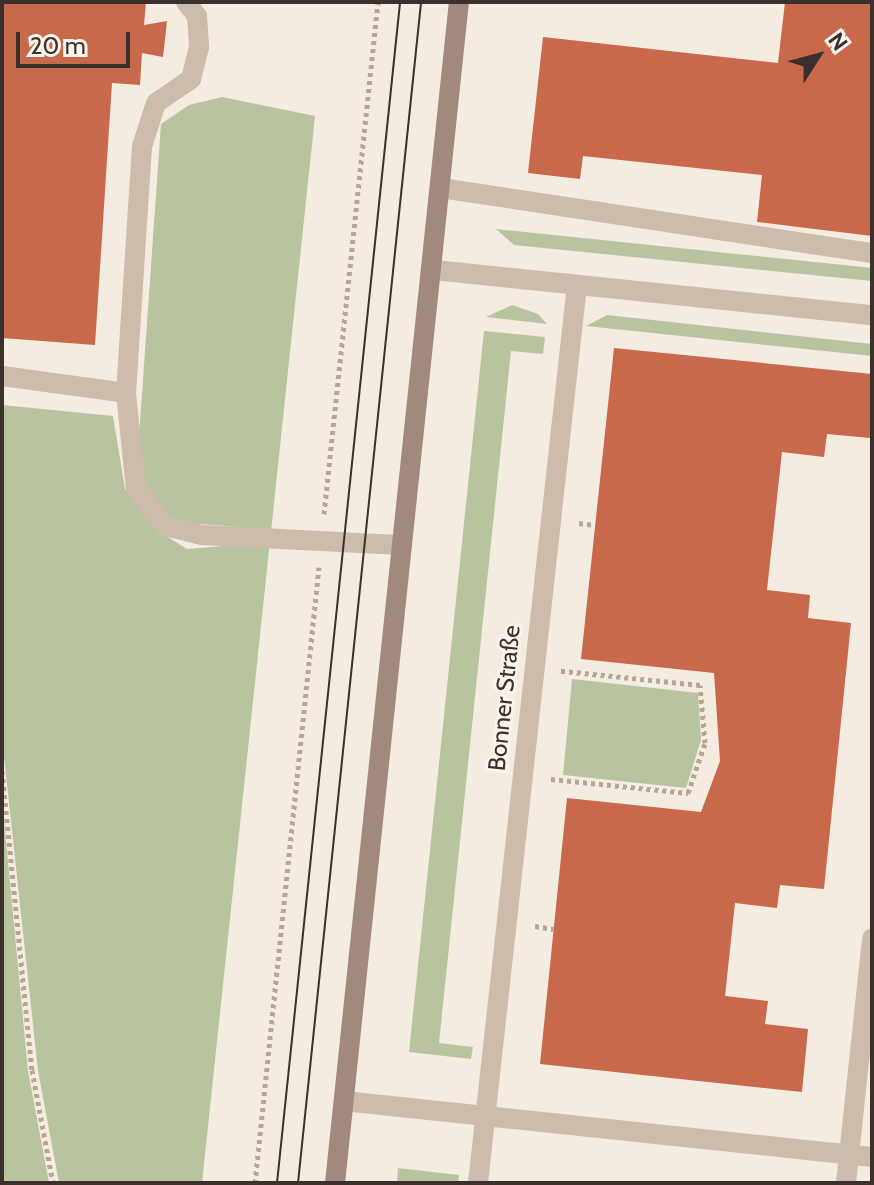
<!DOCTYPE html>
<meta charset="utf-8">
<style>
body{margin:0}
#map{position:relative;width:874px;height:1185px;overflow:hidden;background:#f4ebe1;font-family:Cabin,sans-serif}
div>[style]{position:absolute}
.green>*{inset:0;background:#b8c4a0}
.building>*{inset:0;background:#c8694b}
.path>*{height:5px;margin-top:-2.5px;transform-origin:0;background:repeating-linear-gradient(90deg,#b9a596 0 4px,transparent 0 8px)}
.service>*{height:20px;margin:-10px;padding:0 10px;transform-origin:10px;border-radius:10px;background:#cdbbac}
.secondary>*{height:20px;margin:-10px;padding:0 10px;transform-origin:10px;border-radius:10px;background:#a18a7d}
.tram>*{height:2px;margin:-1px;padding:0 1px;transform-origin:1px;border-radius:1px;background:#3b302b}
span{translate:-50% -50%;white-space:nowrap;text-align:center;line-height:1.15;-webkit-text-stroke:6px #fbf5ee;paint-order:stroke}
.street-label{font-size:24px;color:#3b302b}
.frame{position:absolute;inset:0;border:4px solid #3b302b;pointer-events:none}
.north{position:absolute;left:778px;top:16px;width:80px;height:80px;-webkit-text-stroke:6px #fbf5ee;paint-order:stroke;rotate:54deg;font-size:22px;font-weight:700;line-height:32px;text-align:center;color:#3b302b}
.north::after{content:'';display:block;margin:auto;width:28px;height:36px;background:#3b302b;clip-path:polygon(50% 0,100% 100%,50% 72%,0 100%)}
.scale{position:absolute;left:16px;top:32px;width:114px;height:36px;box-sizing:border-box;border:4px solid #3b302b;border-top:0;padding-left:10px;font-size:24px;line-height:28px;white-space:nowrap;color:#3b302b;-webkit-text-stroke:6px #fbf5ee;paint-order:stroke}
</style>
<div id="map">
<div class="green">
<i style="clip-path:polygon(222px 97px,315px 116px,202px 1183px,59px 1183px,38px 1071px,2px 738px,2px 405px,113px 416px,125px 489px,160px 532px,187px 549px,236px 545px,238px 527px,176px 522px,151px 497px,137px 465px,161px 124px,189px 105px)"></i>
<i style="clip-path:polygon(496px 229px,872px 268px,872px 281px,514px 245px)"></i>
<i style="clip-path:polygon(512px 305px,538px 314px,547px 324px,486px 317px)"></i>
<i style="clip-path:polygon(607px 315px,872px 344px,872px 356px,586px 326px)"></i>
<i style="clip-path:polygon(484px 331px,545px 337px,543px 354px,511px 351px,439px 1043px,473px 1047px,471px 1059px,409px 1052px)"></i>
<i style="clip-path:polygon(572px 679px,698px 693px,701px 740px,686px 788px,563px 775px)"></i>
<i style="clip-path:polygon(2px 799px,28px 1071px,49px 1183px,2px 1183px)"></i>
<i style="clip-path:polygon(398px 1168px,459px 1175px,458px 1183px,397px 1183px)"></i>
</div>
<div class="building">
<i style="clip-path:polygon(2px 2px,146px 2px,144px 25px,167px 21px,163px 57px,142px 53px,140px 85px,112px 83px,95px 345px,2px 338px)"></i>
<i style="clip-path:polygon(785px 2px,872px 2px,872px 236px,757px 222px,762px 175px,583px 156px,580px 179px,528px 173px,543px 37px,778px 63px)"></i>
<i style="clip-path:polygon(614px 348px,872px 374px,870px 438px,827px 434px,824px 457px,782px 452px,767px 590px,810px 595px,808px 618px,851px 623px,824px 889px,780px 885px,777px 908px,735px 903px,725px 996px,768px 1001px,765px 1024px,808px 1029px,802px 1092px,540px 1064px,567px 798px,701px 812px,720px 761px,714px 673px,581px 659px)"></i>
</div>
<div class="path">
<i style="left:324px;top:514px;width:515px;rotate:-83.98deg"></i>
<i style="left:579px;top:523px;width:16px;rotate:7deg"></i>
<i style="left:2px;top:771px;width:301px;rotate:84.3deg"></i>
<i style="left:32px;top:1070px;width:115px;rotate:79.5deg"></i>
<i style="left:551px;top:779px;width:138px;rotate:5.8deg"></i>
<i style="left:688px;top:793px;width:53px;rotate:-71.2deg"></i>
<i style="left:705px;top:743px;width:58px;rotate:-94.9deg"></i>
<i style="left:700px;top:685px;width:140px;rotate:-174.2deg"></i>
<i style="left:535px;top:926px;width:19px;rotate:9deg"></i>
<i style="left:255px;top:1183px;width:619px;rotate:-84.07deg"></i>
</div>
<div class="service">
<i style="left:186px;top:2px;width:18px;rotate:52deg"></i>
<i style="left:197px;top:16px;width:31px;rotate:86deg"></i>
<i style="left:199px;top:47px;width:33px;rotate:104deg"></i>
<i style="left:191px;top:79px;width:42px;rotate:145.6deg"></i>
<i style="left:156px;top:103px;width:45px;rotate:108deg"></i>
<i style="left:142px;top:146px;width:248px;rotate:93.7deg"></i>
<i style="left:126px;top:393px;width:98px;rotate:84.1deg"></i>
<i style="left:136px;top:490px;width:47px;rotate:50.2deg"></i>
<i style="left:166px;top:526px;width:37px;rotate:14deg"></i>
<i style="left:202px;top:535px;width:200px;rotate:2.9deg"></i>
<i style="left:441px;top:188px;width:436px;rotate:8.6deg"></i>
<i style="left:434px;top:270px;width:440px;rotate:5.9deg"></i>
<i style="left:2px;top:376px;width:125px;rotate:7.8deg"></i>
<i style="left:344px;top:1101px;width:531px;rotate:6.05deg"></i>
<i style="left:478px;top:1183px;width:903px;rotate:-83.71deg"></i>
<i style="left:846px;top:1183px;width:246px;rotate:-83.9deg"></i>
</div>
<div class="secondary">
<i style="left:335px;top:1183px;width:1187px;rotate:-84.01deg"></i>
</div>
<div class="tram">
<i style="left:277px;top:1183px;width:1187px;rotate:-84.05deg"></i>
<i style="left:298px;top:1183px;width:1187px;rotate:-84.05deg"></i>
</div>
<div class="street-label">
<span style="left:504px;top:698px;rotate:-84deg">Bonner Straße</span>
</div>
<div class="frame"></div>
<div class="north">N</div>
<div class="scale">20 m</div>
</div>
